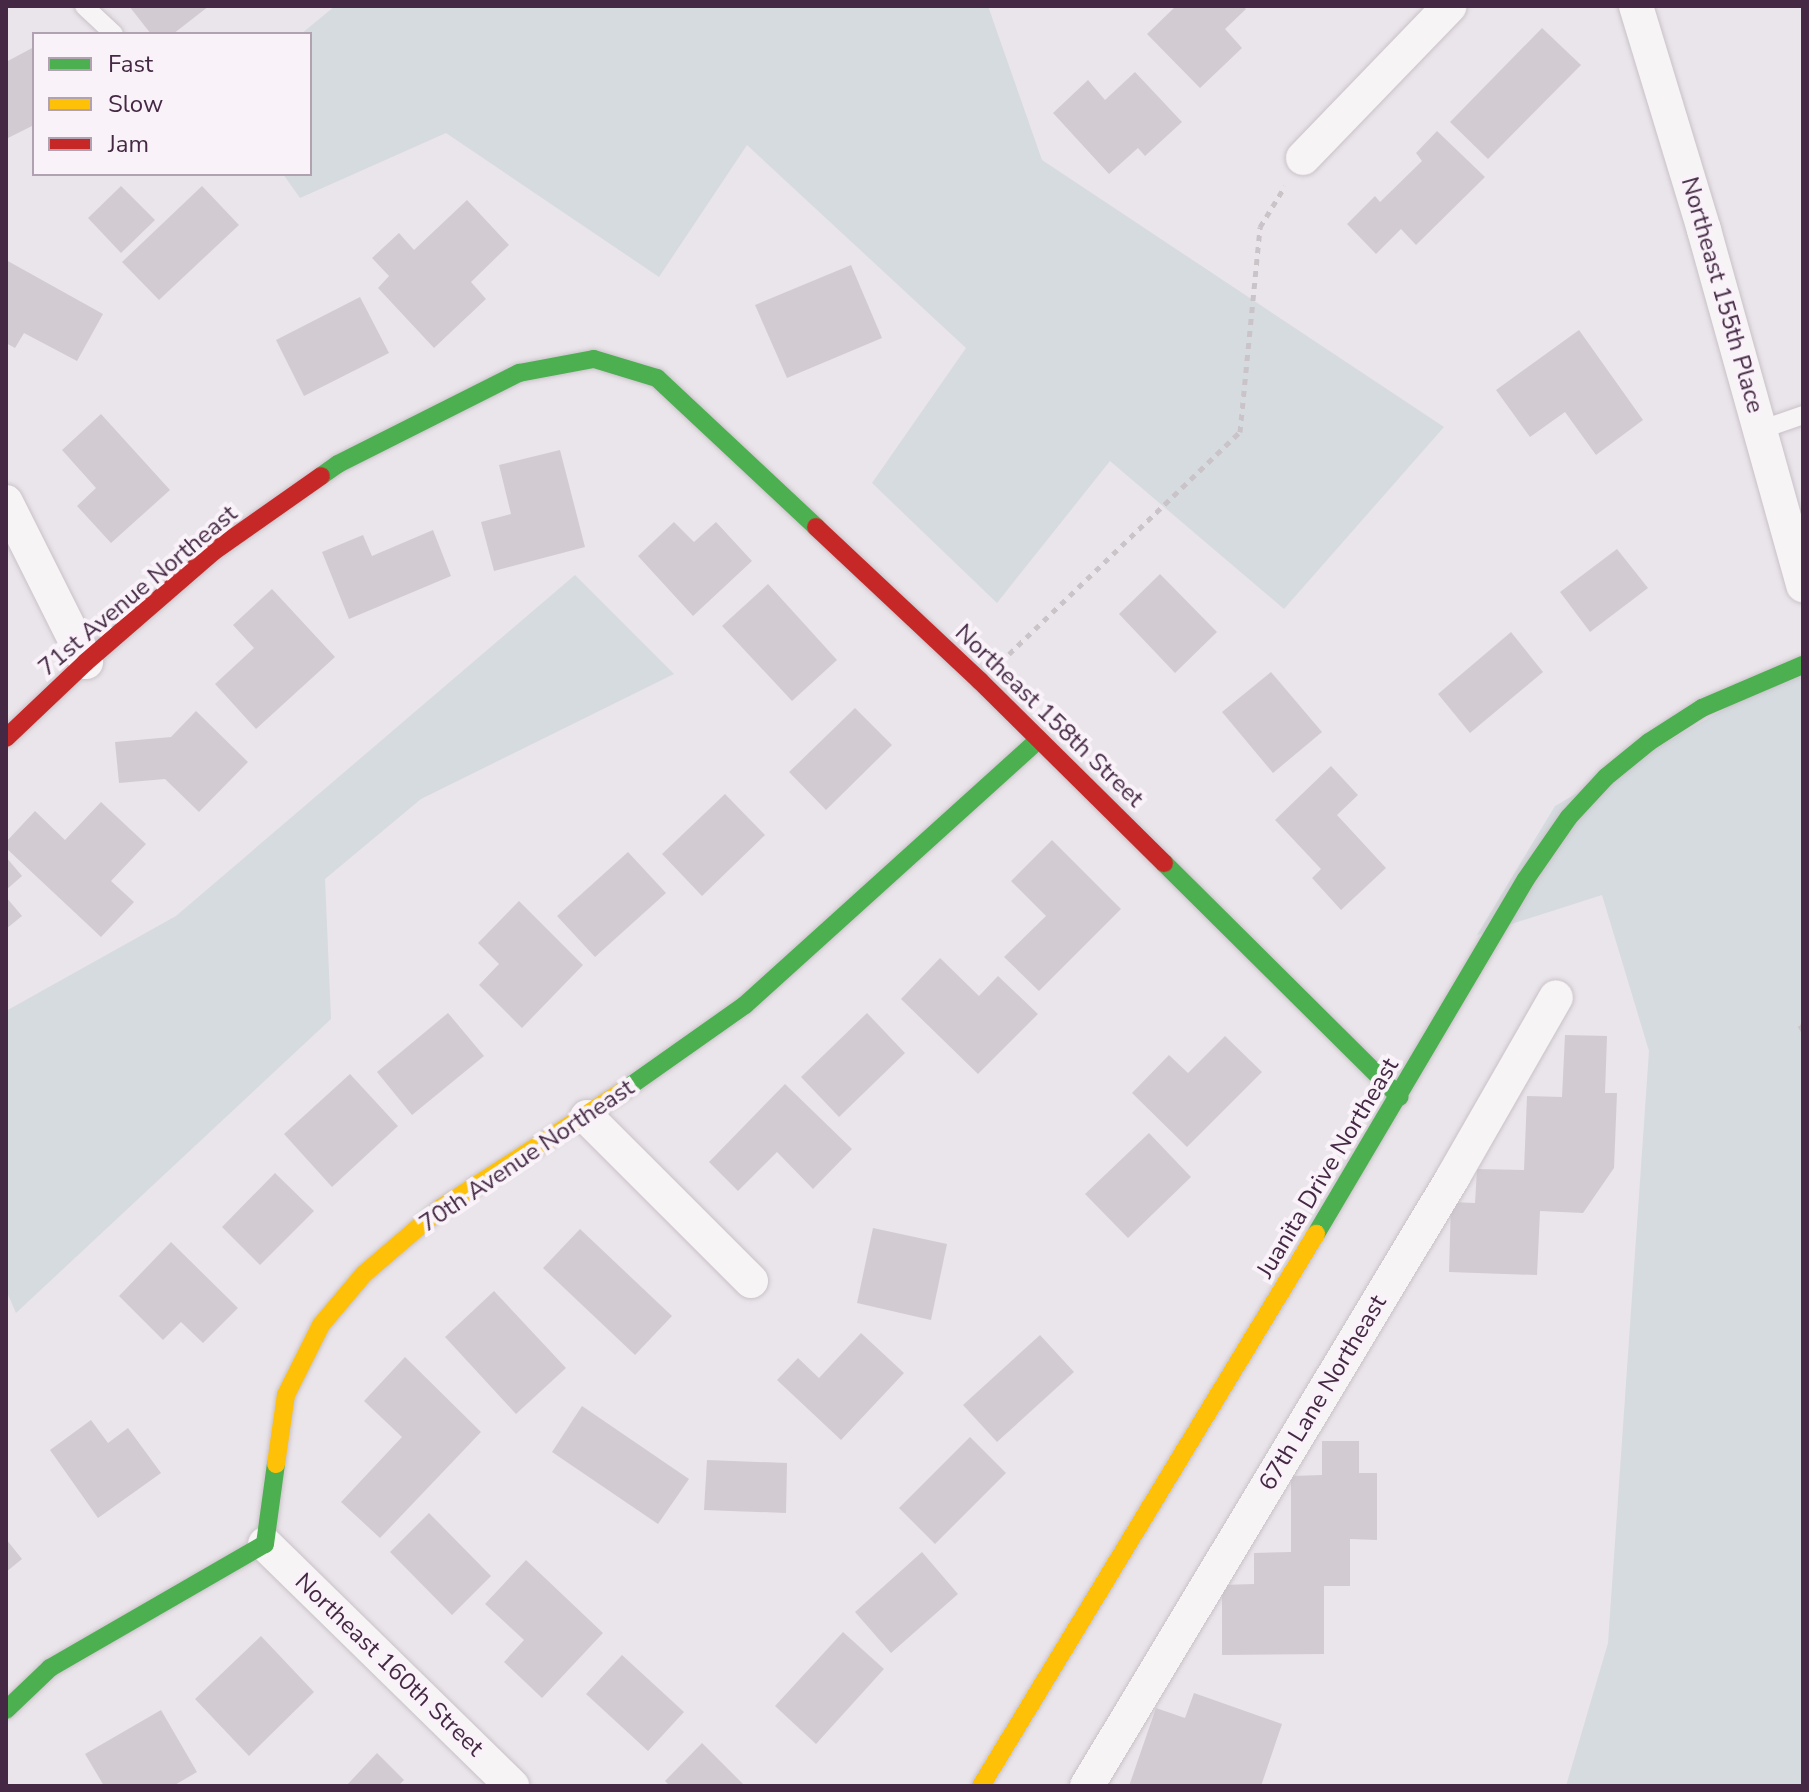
<!DOCTYPE html>
<style>
body{margin:0}
#map{position:relative;width:1809px;height:1792px;overflow:hidden;background:#eae5ea;font-family:"Nunito Sans",sans-serif}
div>[style]{position:absolute}
.green>*{inset:0;background:#d5dbdf}
.building>*{inset:0;background:#d2ccd2}
.path>*{height:5px;margin-top:-2.5px;transform-origin:0;background:repeating-linear-gradient(90deg,#cac4c9 0 6px,transparent 0 12px)}
.roads{filter:drop-shadow(0 0 2px #c8c2c8) drop-shadow(0 0 2px #c8c2c8)}
.lane>*{height:18px;margin:-9px;padding:0 9px;transform-origin:9px;border-radius:9px;background:#f7f4f6}
.street>*{height:34px;margin:-17px;padding:0 17px;transform-origin:17px;border-radius:17px;background:#f7f4f6}
.fast>*{height:18px;margin:-9px;padding:0 9px;transform-origin:9px;border-radius:9px;background:#4caf50}
.slow>*{height:18px;margin:-9px;padding:0 9px;transform-origin:9px;border-radius:9px;background:#ffc107}
.jam>*{height:18px;margin:-9px;padding:0 9px;transform-origin:9px;border-radius:9px;background:#c62828}
span{translate:-50% -50%;white-space:nowrap;text-align:center;line-height:1.15;-webkit-text-stroke:8px #f9f3f9;paint-order:stroke}
.street-label{font-size:24px;color:#452944}
.frame{position:absolute;inset:0;border:8px solid #452944;pointer-events:none}
.legend{position:absolute;left:32px;top:32px;width:280px;height:144px;box-sizing:border-box;background:#f9f3f9;border:2px solid #b1a2b1;margin:0;padding:10px 14px;list-style:none;font-size:24px;color:#452944}
.legend li{display:flex;align-items:center;gap:16px;height:40px}
.legend b{width:40px;border:2px solid #b1a2b1}
</style>
<div id="map">
<div class="green">
<i style="clip-path:polygon(335px 6px,988px 6px,1042px 160px,1444px 427px,1284px 609px,1110px 461px,997px 603px,872px 483px,966px 348px,747px 145px,659px 277px,446px 133px,300px 198px,283px 174px,310px 174px,310px 34px,301px 34px)"></i>
<i style="clip-path:polygon(575px 575px,674px 674px,421px 799px,325px 879px,331px 1019px,16px 1313px,6px 1290px,6px 1011px,176px 916px)"></i>
<i style="clip-path:polygon(1803px 664px,1803px 1786px,1566px 1786px,1608px 1643px,1649px 1051px,1602px 895px,1477px 935px,1555px 806px)"></i>
</div>
<div class="building">
<i style="clip-path:polygon(129px 6px,209px 6px,173px 34px,151px 34px)"></i>
<i style="clip-path:polygon(1176px 6px,1243px 6px,1246px 9px,1225px 29px,1242px 48px,1200px 88px,1147px 34px)"></i>
<i style="clip-path:polygon(1542px 28px,1581px 65px,1488px 159px,1450px 122px)"></i>
<i style="clip-path:polygon(34px 47px,34px 125px,6px 139px,6px 62px)"></i>
<i style="clip-path:polygon(1135px 72px,1182px 122px,1145px 156px,1138px 148px,1109px 174px,1053px 113px,1088px 80px,1105px 100px)"></i>
<i style="clip-path:polygon(1437px 131px,1485px 177px,1416px 245px,1401px 229px,1376px 254px,1347px 224px,1375px 196px,1380px 202px,1422px 161px,1416px 153px)"></i>
<i style="clip-path:polygon(121px 186px,155px 220px,121px 253px,88px 218px)"></i>
<i style="clip-path:polygon(202px 186px,239px 225px,159px 300px,122px 262px)"></i>
<i style="clip-path:polygon(467px 200px,509px 245px,471px 282px,486px 299px,434px 348px,378px 288px,389px 276px,372px 258px,399px 233px,414px 250px)"></i>
<i style="clip-path:polygon(6px 260px,103px 314px,77px 361px,24px 333px,15px 348px,6px 343px)"></i>
<i style="clip-path:polygon(851px 265px,882px 338px,787px 378px,755px 305px)"></i>
<i style="clip-path:polygon(360px 297px,389px 353px,304px 396px,276px 340px)"></i>
<i style="clip-path:polygon(1579px 330px,1643px 420px,1596px 455px,1565px 412px,1530px 437px,1496px 390px)"></i>
<i style="clip-path:polygon(101px 414px,170px 490px,111px 543px,77px 506px,96px 488px,62px 450px)"></i>
<i style="clip-path:polygon(560px 450px,585px 547px,494px 571px,481px 522px,511px 514px,499px 465px)"></i>
<i style="clip-path:polygon(674px 522px,694px 542px,716px 522px,752px 561px,693px 616px,638px 556px)"></i>
<i style="clip-path:polygon(433px 530px,451px 576px,349px 619px,322px 552px,363px 535px,372px 556px)"></i>
<i style="clip-path:polygon(1617px 549px,1648px 588px,1590px 632px,1560px 592px)"></i>
<i style="clip-path:polygon(1160px 574px,1217px 632px,1175px 673px,1119px 614px)"></i>
<i style="clip-path:polygon(768px 584px,837px 660px,792px 701px,722px 626px)"></i>
<i style="clip-path:polygon(272px 589px,335px 657px,256px 729px,215px 684px,254px 648px,233px 625px)"></i>
<i style="clip-path:polygon(1511px 632px,1543px 672px,1470px 733px,1438px 694px)"></i>
<i style="clip-path:polygon(1271px 672px,1322px 732px,1273px 773px,1222px 712px)"></i>
<i style="clip-path:polygon(855px 708px,892px 745px,826px 810px,789px 772px)"></i>
<i style="clip-path:polygon(196px 711px,248px 762px,199px 812px,165px 779px,119px 783px,115px 742px,171px 737px)"></i>
<i style="clip-path:polygon(1331px 766px,1358px 795px,1337px 815px,1386px 868px,1341px 910px,1312px 878px,1321px 869px,1275px 820px)"></i>
<i style="clip-path:polygon(725px 794px,765px 835px,702px 896px,662px 854px)"></i>
<i style="clip-path:polygon(101px 802px,146px 844px,111px 881px,134px 902px,101px 937px,6px 848px,6px 842px,35px 811px,65px 840px)"></i>
<i style="clip-path:polygon(1052px 840px,1121px 909px,1039px 991px,1004px 957px,1046px 916px,1011px 881px)"></i>
<i style="clip-path:polygon(628px 852px,666px 893px,595px 957px,557px 916px)"></i>
<i style="clip-path:polygon(6px 857px,22px 876px,6px 890px)"></i>
<i style="clip-path:polygon(6px 897px,22px 916px,6px 929px)"></i>
<i style="clip-path:polygon(519px 901px,583px 965px,522px 1028px,479px 985px,499px 964px,478px 943px)"></i>
<i style="clip-path:polygon(940px 958px,979px 996px,998px 976px,1038px 1014px,978px 1074px,901px 999px)"></i>
<i style="clip-path:polygon(448px 1013px,484px 1056px,412px 1115px,377px 1072px)"></i>
<i style="clip-path:polygon(867px 1013px,905px 1053px,839px 1117px,801px 1077px)"></i>
<i style="clip-path:polygon(1565px 1035px,1607px 1036px,1605px 1093px,1617px 1093px,1614px 1168px,1583px 1213px,1540px 1211px,1537px 1275px,1449px 1272px,1451px 1202px,1475px 1203px,1477px 1169px,1524px 1170px,1527px 1096px,1562px 1097px)"></i>
<i style="clip-path:polygon(1225px 1036px,1262px 1072px,1187px 1147px,1132px 1093px,1169px 1055px,1188px 1073px)"></i>
<i style="clip-path:polygon(350px 1074px,398px 1126px,332px 1187px,284px 1134px)"></i>
<i style="clip-path:polygon(785px 1084px,852px 1149px,813px 1189px,777px 1152px,738px 1191px,709px 1162px)"></i>
<i style="clip-path:polygon(1149px 1133px,1191px 1177px,1128px 1238px,1085px 1194px)"></i>
<i style="clip-path:polygon(275px 1173px,314px 1211px,260px 1265px,222px 1227px)"></i>
<i style="clip-path:polygon(873px 1228px,947px 1244px,931px 1320px,857px 1303px)"></i>
<i style="clip-path:polygon(580px 1229px,672px 1316px,635px 1355px,543px 1268px)"></i>
<i style="clip-path:polygon(171px 1242px,238px 1308px,203px 1343px,181px 1322px,163px 1340px,119px 1296px)"></i>
<i style="clip-path:polygon(494px 1291px,566px 1368px,516px 1414px,445px 1337px)"></i>
<i style="clip-path:polygon(861px 1333px,904px 1373px,841px 1440px,777px 1380px,798px 1358px,819px 1378px)"></i>
<i style="clip-path:polygon(1040px 1335px,1074px 1372px,997px 1442px,963px 1405px)"></i>
<i style="clip-path:polygon(405px 1357px,481px 1432px,380px 1538px,341px 1502px,402px 1437px,364px 1401px)"></i>
<i style="clip-path:polygon(582px 1406px,689px 1479px,658px 1524px,552px 1452px)"></i>
<i style="clip-path:polygon(91px 1420px,108px 1443px,128px 1428px,161px 1473px,98px 1518px,50px 1450px)"></i>
<i style="clip-path:polygon(970px 1437px,1006px 1473px,935px 1544px,899px 1508px)"></i>
<i style="clip-path:polygon(1322px 1441px,1359px 1441px,1359px 1473px,1377px 1473px,1377px 1540px,1350px 1539px,1350px 1586px,1324px 1586px,1324px 1654px,1222px 1655px,1222px 1585px,1254px 1584px,1254px 1553px,1291px 1552px,1291px 1476px,1322px 1475px)"></i>
<i style="clip-path:polygon(707px 1460px,787px 1463px,786px 1513px,704px 1510px)"></i>
<i style="clip-path:polygon(429px 1513px,491px 1576px,452px 1615px,390px 1552px)"></i>
<i style="clip-path:polygon(6px 1539px,22px 1559px,6px 1572px)"></i>
<i style="clip-path:polygon(922px 1552px,958px 1594px,891px 1653px,855px 1612px)"></i>
<i style="clip-path:polygon(526px 1560px,603px 1633px,542px 1698px,504px 1662px,524px 1640px,485px 1604px)"></i>
<i style="clip-path:polygon(843px 1632px,884px 1669px,816px 1744px,775px 1706px)"></i>
<i style="clip-path:polygon(261px 1636px,314px 1692px,249px 1756px,195px 1699px)"></i>
<i style="clip-path:polygon(622px 1655px,684px 1712px,648px 1751px,586px 1694px)"></i>
<i style="clip-path:polygon(1194px 1693px,1282px 1724px,1261px 1786px,1129px 1786px,1156px 1708px,1185px 1718px)"></i>
<i style="clip-path:polygon(161px 1710px,197px 1772px,173px 1786px,104px 1786px,85px 1754px)"></i>
<i style="clip-path:polygon(702px 1743px,745px 1786px,670px 1786px,665px 1781px)"></i>
<i style="clip-path:polygon(377px 1753px,404px 1780px,398px 1786px,346px 1786px)"></i>
</div>
<div class="path">
<i style="left:1009px;top:654px;width:320px;rotate:-43.9deg"></i>
<i style="left:1240px;top:432px;width:206px;rotate:-84.4deg"></i>
<i style="left:1260px;top:227px;width:48px;rotate:-58.6deg"></i>
<i style="left:1803px;top:1026px;width:3px;rotate:-162deg"></i>
<i style="left:1800px;top:1025px;width:6px;rotate:59deg"></i>
</div>
<div class="roads">
<div class="lane">
<i style="left:84px;top:6px;width:41px;rotate:43deg"></i>
<i style="left:1760px;top:430px;width:46px;rotate:-19.2deg"></i>
</div>
<div class="street">
<i style="left:1636px;top:6px;width:234px;rotate:73.1deg"></i>
<i style="left:1704px;top:230px;width:369px;rotate:74.4deg"></i>
<i style="left:1303px;top:158px;width:211px;rotate:-46deg"></i>
<i style="left:6px;top:502px;width:179px;rotate:63.4deg"></i>
<i style="left:587px;top:1117px;width:232px;rotate:45deg"></i>
<i style="left:265px;top:1544px;width:346px;rotate:44.4deg"></i>
<i style="left:1087px;top:1786px;width:711px;rotate:-58.99deg"></i>
<i style="left:1453px;top:1177px;width:207px;rotate:-60.2deg"></i>
</div>
<div class="fast">
<i style="left:321px;top:476px;width:21px;rotate:-35deg"></i>
<i style="left:338px;top:464px;width:203px;rotate:-26.7deg"></i>
<i style="left:519px;top:373px;width:76px;rotate:-10.6deg"></i>
<i style="left:594px;top:359px;width:66px;rotate:16.8deg"></i>
<i style="left:657px;top:378px;width:218px;rotate:43.1deg"></i>
<i style="left:1164px;top:863px;width:332px;rotate:44.8deg"></i>
<i style="left:623px;top:1091px;width:149px;rotate:-35.2deg"></i>
<i style="left:745px;top:1005px;width:396px;rotate:-42.1deg"></i>
<i style="left:1316px;top:1234px;width:412px;rotate:-59.4deg"></i>
<i style="left:1526px;top:879px;width:75px;rotate:-55.3deg"></i>
<i style="left:1569px;top:817px;width:54px;rotate:-47.2deg"></i>
<i style="left:1606px;top:777px;width:55px;rotate:-39.1deg"></i>
<i style="left:1649px;top:742px;width:63px;rotate:-32.7deg"></i>
<i style="left:1702px;top:708px;width:110px;rotate:-23.1deg"></i>
<i style="left:6px;top:1710px;width:61px;rotate:-43.7deg"></i>
<i style="left:50px;top:1668px;width:248px;rotate:-30deg"></i>
<i style="left:265px;top:1544px;width:81px;rotate:-82.2deg"></i>
</div>
<div class="slow">
<i style="left:276px;top:1464px;width:70px;rotate:-81.8deg"></i>
<i style="left:286px;top:1395px;width:78px;rotate:-63.4deg"></i>
<i style="left:321px;top:1325px;width:67px;rotate:-49.9deg"></i>
<i style="left:364px;top:1274px;width:101px;rotate:-40.6deg"></i>
<i style="left:441px;top:1208px;width:216px;rotate:-32.7deg"></i>
<i style="left:981px;top:1786px;width:646px;rotate:-58.75deg"></i>
</div>
<div class="jam">
<i style="left:816px;top:527px;width:225px;rotate:43.2deg"></i>
<i style="left:980px;top:681px;width:259px;rotate:44.7deg"></i>
<i style="left:6px;top:738px;width:110px;rotate:-43.5deg"></i>
<i style="left:86px;top:662px;width:168px;rotate:-40.9deg"></i>
<i style="left:213px;top:552px;width:132px;rotate:-35.1deg"></i>
</div>
</div>
<div class="street-label">
<span style="left:1722px;top:295px;rotate:74deg">Northeast 155th Place</span>
<span style="left:138px;top:591px;rotate:-40deg">71st Avenue Northeast</span>
<span style="left:1049px;top:716px;rotate:44deg">Northeast 158th Street</span>
<span style="left:527px;top:1156px;rotate:-34deg">70th Avenue Northeast</span>
<span style="left:1328px;top:1168px;rotate:-59deg">Juanita Drive Northeast</span>
<span style="left:1323px;top:1393px;rotate:-59deg">67th Lane Northeast</span>
<span style="left:389px;top:1665px;rotate:44deg">Northeast 160th Street</span>
</div>
<div class="frame"></div>
<ul class="legend">
<li><b style="height:10px;background:#4caf50"></b>Fast</li>
<li><b style="height:10px;background:#ffc107"></b>Slow</li>
<li><b style="height:10px;background:#c62828"></b>Jam</li>
</ul>
</div>
